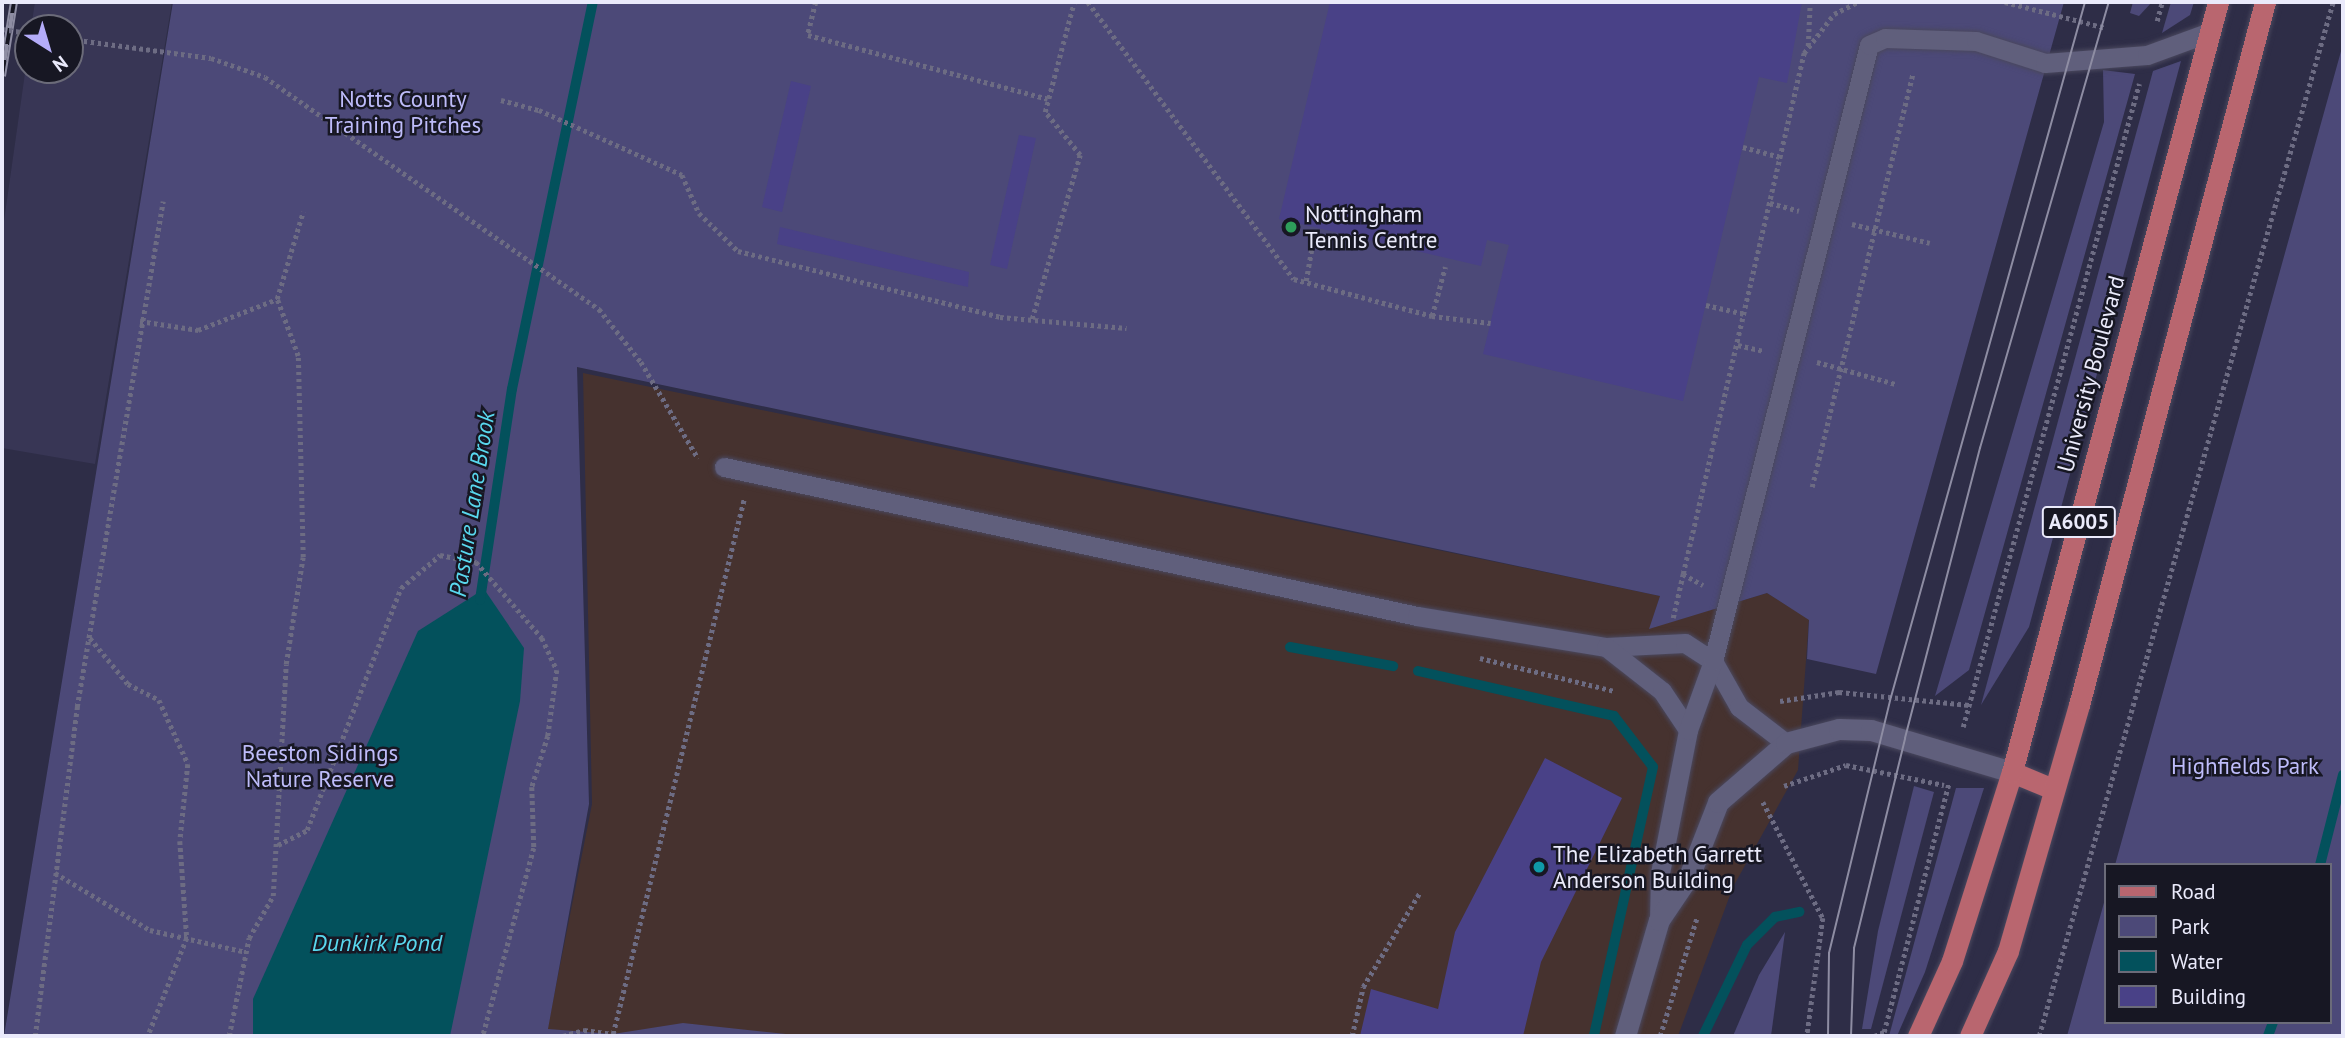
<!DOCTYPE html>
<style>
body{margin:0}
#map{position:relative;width:2345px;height:1038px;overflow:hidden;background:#2e2d47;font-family:"PT Sans",sans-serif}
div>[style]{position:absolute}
.commercial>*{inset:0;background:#46322f}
.built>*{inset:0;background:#383655}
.green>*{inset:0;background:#4c4978}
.water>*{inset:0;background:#03515c}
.stream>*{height:10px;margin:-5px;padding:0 5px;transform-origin:5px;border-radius:5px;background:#03515c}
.building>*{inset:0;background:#494187}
.path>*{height:4.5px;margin-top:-2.25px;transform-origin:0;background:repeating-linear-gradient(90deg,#6d6c83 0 3.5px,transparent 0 7px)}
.roads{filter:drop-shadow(0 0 2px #4a485e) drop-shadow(0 0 2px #4a485e)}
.service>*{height:19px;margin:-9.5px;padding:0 9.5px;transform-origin:9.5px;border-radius:9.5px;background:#605f7c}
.minor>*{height:21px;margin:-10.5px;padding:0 10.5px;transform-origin:10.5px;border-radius:10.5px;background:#605f7c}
.primary>*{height:21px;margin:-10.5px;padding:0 10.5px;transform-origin:10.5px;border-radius:10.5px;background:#b9666f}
.tram>*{height:2px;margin:-1px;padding:0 1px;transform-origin:1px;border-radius:1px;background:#8e8da3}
.rail>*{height:8px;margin-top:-4px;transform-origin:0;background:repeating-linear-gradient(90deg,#171723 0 16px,#8e8da3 0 32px);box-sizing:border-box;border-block:2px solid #8e8da3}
.path-bridge>*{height:4.5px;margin-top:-2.25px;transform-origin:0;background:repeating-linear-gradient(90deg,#6d6c83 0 3.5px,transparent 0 7px)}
.dots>*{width:19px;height:19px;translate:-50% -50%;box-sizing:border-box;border:4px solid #171723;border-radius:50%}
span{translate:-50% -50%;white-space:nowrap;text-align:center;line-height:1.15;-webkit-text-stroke:5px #171723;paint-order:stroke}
.shield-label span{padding:2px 5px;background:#171723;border:2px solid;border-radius:5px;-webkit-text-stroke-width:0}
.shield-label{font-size:21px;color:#eaeafb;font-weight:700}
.park-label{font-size:23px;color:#bebcfa}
.poi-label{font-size:23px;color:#eaeafb}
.left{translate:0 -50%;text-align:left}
.street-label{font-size:23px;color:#eaeafb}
.water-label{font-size:24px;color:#59d8ee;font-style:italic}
.frame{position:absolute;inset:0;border:4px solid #eaeafb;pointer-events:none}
.legend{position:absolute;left:2104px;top:863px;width:228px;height:161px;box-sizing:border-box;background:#171723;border:2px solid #6b6b79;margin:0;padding:9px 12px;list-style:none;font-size:21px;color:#eaeafb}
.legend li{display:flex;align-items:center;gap:14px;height:35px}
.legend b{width:35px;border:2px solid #6b6b79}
.north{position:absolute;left:14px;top:14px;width:70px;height:70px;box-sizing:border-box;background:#171723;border:2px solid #6b6b79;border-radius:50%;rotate:143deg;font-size:19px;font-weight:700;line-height:28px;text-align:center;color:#eaeafb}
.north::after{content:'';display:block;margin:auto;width:24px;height:32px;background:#b4acf9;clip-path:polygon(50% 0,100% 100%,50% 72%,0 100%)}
</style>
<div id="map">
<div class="commercial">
<i style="clip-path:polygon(583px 373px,1660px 596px,1650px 628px,1767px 593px,1809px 619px,1798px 770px,1733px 887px,1678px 1036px,546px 1036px,592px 804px)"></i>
</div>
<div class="built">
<i style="clip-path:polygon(35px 2px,172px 2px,95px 464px,2px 448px,2px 235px,28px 52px,28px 70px,70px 70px,70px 28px,31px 28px)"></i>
</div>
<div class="green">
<i style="clip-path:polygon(173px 2px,2064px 2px,1876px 674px,1807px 659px,1809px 620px,1767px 593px,1649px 629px,1660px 596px,577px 367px,589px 804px,548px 1029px,613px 1034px,683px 1023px,805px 1036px,4px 1036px)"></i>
<i style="clip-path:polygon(2133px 2px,2152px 2px,2139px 16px,2130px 13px)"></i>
<i style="clip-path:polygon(2171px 2px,2194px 2px,2190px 15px,2162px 33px)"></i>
<i style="clip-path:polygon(2343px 44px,2343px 1036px,2067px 1036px,2105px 899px,2105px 1022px,2329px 1022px,2329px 865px,2115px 865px)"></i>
<i style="clip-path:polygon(2181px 61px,2029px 627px,1981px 705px,2153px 71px)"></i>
<i style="clip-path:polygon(2103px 70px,2135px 74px,1969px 670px,1935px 696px,2104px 122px)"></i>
<i style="clip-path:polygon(1914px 786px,1934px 792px,1871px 1029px,1862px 1029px,1878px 931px)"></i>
<i style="clip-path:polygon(1956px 788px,1984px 788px,1925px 972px,1897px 1036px,1889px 1036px)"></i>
<i style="clip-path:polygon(1785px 932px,1771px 1036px,1733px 1036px,1759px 975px)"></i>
</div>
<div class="water">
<i style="clip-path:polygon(484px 589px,524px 648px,520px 701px,450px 1036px,253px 1036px,253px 999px,418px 631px)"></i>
</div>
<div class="stream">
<i style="left:480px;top:600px;width:213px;rotate:-81.4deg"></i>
<i style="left:512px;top:389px;width:395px;rotate:-78.2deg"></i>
<i style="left:1290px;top:647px;width:105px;rotate:10.5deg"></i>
<i style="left:1418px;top:671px;width:201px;rotate:12.9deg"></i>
<i style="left:1614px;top:716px;width:64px;rotate:52.6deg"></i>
<i style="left:1653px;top:767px;width:275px;rotate:102.4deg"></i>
<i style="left:2320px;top:865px;width:93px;rotate:-75.7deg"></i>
<i style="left:1703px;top:1036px;width:101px;rotate:-64.2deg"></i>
<i style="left:1747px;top:945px;width:40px;rotate:-45deg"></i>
<i style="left:1775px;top:917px;width:25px;rotate:-12deg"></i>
<i style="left:2268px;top:1036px;width:15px;rotate:-70deg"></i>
</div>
<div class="building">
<i style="clip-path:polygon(1330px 2px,1802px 2px,1787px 83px,1759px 77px,1683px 401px,1483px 354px,1509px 245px,1487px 240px,1481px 266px,1279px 219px)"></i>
<i style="clip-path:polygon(791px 81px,811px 86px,782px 212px,762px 207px)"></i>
<i style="clip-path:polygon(1019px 135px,1036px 138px,1007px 269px,990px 265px)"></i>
<i style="clip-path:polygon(780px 227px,969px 272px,968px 287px,777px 244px)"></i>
<i style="clip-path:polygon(1545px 758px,1622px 798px,1541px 962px,1523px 1036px,1360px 1036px,1371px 989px,1438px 1009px,1455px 932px)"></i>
</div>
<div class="path">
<i style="left:816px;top:2px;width:34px;rotate:104deg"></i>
<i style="left:808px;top:35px;width:248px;rotate:14.9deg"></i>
<i style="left:1088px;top:2px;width:345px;rotate:53.4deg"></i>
<i style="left:1294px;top:279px;width:143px;rotate:15deg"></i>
<i style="left:1432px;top:316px;width:59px;rotate:6.8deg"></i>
<i style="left:2005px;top:2px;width:104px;rotate:14.4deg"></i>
<i style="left:2157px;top:21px;width:20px;rotate:-75deg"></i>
<i style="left:70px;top:39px;width:142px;rotate:7.7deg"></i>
<i style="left:211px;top:58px;width:57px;rotate:19.4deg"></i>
<i style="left:265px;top:77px;width:407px;rotate:34.8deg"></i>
<i style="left:599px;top:309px;width:68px;rotate:51.6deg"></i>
<i style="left:641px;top:362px;width:112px;rotate:59.3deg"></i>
<i style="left:1808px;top:46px;width:44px;rotate:-87.4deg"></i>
<i style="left:501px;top:100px;width:39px;rotate:15deg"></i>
<i style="left:539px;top:110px;width:157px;rotate:24.4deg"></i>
<i style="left:682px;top:175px;width:42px;rotate:65.9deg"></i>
<i style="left:699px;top:213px;width:54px;rotate:44.3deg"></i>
<i style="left:738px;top:251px;width:270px;rotate:14.1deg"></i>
<i style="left:1000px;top:317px;width:127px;rotate:5deg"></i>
<i style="left:1743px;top:147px;width:38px;rotate:15deg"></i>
<i style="left:1770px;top:203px;width:30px;rotate:15deg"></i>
<i style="left:1852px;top:224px;width:80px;rotate:13.7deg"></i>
<i style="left:1306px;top:281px;width:41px;rotate:-80.1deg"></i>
<i style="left:1706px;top:305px;width:40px;rotate:13deg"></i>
<i style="left:1432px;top:316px;width:51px;rotate:-75.1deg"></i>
<i style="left:1032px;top:319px;width:171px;rotate:-73.7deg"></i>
<i style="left:1080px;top:155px;width:55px;rotate:-129.1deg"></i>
<i style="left:1045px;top:112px;width:114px;rotate:-75.2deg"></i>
<i style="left:140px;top:321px;width:59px;rotate:8.8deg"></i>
<i style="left:198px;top:330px;width:85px;rotate:-21.4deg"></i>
<i style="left:277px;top:299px;width:91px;rotate:-73.4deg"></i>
<i style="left:1738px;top:345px;width:27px;rotate:13deg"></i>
<i style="left:1817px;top:362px;width:82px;rotate:15.6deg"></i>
<i style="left:1812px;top:487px;width:426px;rotate:-76.3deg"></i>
<i style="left:1683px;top:574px;width:535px;rotate:-76.93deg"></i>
<i style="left:1804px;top:53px;width:49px;rotate:-52.4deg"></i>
<i style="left:1834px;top:14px;width:27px;rotate:-27deg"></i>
<i style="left:1673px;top:618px;width:45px;rotate:-77.2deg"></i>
<i style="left:1683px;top:574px;width:23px;rotate:29deg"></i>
<i style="left:90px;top:638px;width:60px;rotate:50.4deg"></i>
<i style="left:128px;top:684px;width:35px;rotate:27deg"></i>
<i style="left:159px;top:700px;width:70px;rotate:65.6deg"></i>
<i style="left:188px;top:764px;width:77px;rotate:95.9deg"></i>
<i style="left:180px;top:841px;width:97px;rotate:85.9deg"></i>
<i style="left:187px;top:938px;width:105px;rotate:111.7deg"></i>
<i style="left:1480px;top:658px;width:138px;rotate:13.8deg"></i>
<i style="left:1780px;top:701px;width:60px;rotate:-8.7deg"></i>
<i style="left:1839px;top:692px;width:131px;rotate:5.7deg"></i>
<i style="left:1963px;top:727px;width:667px;rotate:-74.69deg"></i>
<i style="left:1784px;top:786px;width:65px;rotate:-18.7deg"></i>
<i style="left:1846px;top:765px;width:100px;rotate:11.5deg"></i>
<i style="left:1763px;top:802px;width:131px;rotate:62.7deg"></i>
<i style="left:1823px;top:918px;width:119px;rotate:97.7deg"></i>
<i style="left:278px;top:845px;width:33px;rotate:-27deg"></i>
<i style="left:307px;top:830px;width:260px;rotate:-68.8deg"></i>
<i style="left:401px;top:588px;width:51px;rotate:-40.2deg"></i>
<i style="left:440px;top:555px;width:37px;rotate:11deg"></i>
<i style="left:476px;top:562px;width:101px;rotate:49deg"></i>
<i style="left:542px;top:638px;width:35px;rotate:65deg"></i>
<i style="left:557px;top:670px;width:67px;rotate:97.8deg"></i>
<i style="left:548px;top:736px;width:53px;rotate:107.4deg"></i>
<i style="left:532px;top:787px;width:61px;rotate:88.1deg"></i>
<i style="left:534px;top:848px;width:195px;rotate:105.2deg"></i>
<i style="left:55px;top:873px;width:111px;rotate:31deg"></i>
<i style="left:150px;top:930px;width:98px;rotate:12.9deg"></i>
<i style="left:35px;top:1036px;width:332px;rotate:-82.7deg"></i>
<i style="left:77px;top:707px;width:513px;rotate:-80.35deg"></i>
<i style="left:229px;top:1036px;width:100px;rotate:-78.5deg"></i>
<i style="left:249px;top:938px;width:48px;rotate:-60.3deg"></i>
<i style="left:273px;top:896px;width:232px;rotate:-86.8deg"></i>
<i style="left:286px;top:664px;width:108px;rotate:-81deg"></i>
<i style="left:303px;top:557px;width:201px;rotate:-91.4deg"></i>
<i style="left:298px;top:356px;width:61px;rotate:-110.2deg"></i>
<i style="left:563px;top:1036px;width:22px;rotate:-16deg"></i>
<i style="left:584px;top:1030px;width:29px;rotate:8deg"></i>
<i style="left:613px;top:1034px;width:551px;rotate:-76.24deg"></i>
<i style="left:1352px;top:1036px;width:50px;rotate:-77.3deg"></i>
<i style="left:1363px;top:987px;width:111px;rotate:-59deg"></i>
<i style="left:1660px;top:1036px;width:125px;rotate:-72.7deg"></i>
<i style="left:1874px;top:1036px;width:11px;rotate:-22deg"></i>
<i style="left:1884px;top:1032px;width:257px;rotate:-75.4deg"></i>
<i style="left:2039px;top:1036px;width:1075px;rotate:-74.13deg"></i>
</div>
<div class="roads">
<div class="service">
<i style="left:724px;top:467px;width:709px;rotate:12.13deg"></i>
<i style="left:1417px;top:616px;width:192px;rotate:9.3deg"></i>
<i style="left:1606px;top:647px;width:79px;rotate:-2.9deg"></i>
<i style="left:1685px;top:643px;width:33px;rotate:33deg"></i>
<i style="left:1713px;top:661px;width:53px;rotate:60.5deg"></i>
<i style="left:1739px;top:707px;width:59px;rotate:37.5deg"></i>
<i style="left:1606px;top:647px;width:71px;rotate:38.2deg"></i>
<i style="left:1662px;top:691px;width:47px;rotate:56.3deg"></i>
<i style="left:1659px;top:920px;width:47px;rotate:-88.8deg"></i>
<i style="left:1660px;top:873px;width:146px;rotate:-78.9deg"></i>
<i style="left:1688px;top:730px;width:73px;rotate:-70.1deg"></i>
<i style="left:1713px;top:661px;width:635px;rotate:-75.79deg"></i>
<i style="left:1869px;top:45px;width:17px;rotate:-24deg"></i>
<i style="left:1885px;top:38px;width:91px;rotate:1.9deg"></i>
<i style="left:1976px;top:41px;width:72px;rotate:17.7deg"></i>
<i style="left:2045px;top:63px;width:102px;rotate:-4.5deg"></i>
<i style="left:2147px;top:55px;width:67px;rotate:-20.1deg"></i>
</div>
<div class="minor">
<i style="left:1625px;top:1036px;width:121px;rotate:-73.7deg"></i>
<i style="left:1659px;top:920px;width:55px;rotate:-56deg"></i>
<i style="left:1690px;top:874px;width:77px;rotate:-68.7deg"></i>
<i style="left:1718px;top:802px;width:90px;rotate:-40.9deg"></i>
<i style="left:1786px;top:743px;width:55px;rotate:-14.8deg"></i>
<i style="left:1839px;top:729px;width:32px;rotate:2deg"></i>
<i style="left:1871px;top:730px;width:147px;rotate:16.6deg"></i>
</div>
<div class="primary">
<i style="left:2012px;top:772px;width:44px;rotate:22.5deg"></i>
<i style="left:1918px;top:1036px;width:82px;rotate:-65.6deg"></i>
<i style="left:1952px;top:961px;width:198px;rotate:-72.4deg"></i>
<i style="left:2012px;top:772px;width:797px;rotate:-75.02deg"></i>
<i style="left:1970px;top:1036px;width:93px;rotate:-65.9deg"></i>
<i style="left:2008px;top:951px;width:256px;rotate:-73.9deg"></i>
<i style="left:2079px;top:705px;width:727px;rotate:-75.18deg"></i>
</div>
</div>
<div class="tram">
<i style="left:1828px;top:1036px;width:83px;rotate:-89.3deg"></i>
<i style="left:1829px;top:953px;width:263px;rotate:-76.4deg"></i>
<i style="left:1891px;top:697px;width:722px;rotate:-74.4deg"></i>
<i style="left:1851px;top:1036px;width:88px;rotate:-88deg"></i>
<i style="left:1854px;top:948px;width:216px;rotate:-76.3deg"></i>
<i style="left:1905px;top:738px;width:300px;rotate:-75.5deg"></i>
<i style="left:1980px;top:448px;width:464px;rotate:-73.9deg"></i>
</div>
<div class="rail">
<i style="left:2px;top:76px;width:75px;rotate:-80.8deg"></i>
</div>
<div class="path-bridge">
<i style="left:2px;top:29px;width:26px;rotate:9deg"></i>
</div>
<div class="dots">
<i style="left:1291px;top:227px;background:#2e9e5b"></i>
<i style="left:1539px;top:867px;background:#0f9aa8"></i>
</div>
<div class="shield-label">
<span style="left:2079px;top:522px">A6005</span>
</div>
<div class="park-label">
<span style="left:403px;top:112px">Notts County<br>Training Pitches</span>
<span style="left:320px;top:766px">Beeston Sidings<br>Nature Reserve</span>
<span style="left:2245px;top:766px">Highfields Park</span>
</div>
<div class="poi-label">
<span class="left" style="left:1305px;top:227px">Nottingham<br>Tennis Centre</span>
<span class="left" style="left:1553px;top:867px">The Elizabeth Garrett<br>Anderson Building</span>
</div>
<div class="street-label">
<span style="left:2091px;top:374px;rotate:-75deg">University Boulevard</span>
</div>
<div class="water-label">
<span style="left:472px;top:504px;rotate:-81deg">Pasture Lane Brook</span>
<span style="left:377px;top:943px">Dunkirk Pond</span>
</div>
<div class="frame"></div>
<ul class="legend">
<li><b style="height:9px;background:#b9666f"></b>Road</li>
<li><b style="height:19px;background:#4c4978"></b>Park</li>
<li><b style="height:19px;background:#03515c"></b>Water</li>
<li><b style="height:19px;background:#494187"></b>Building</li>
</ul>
<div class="north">N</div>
</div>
